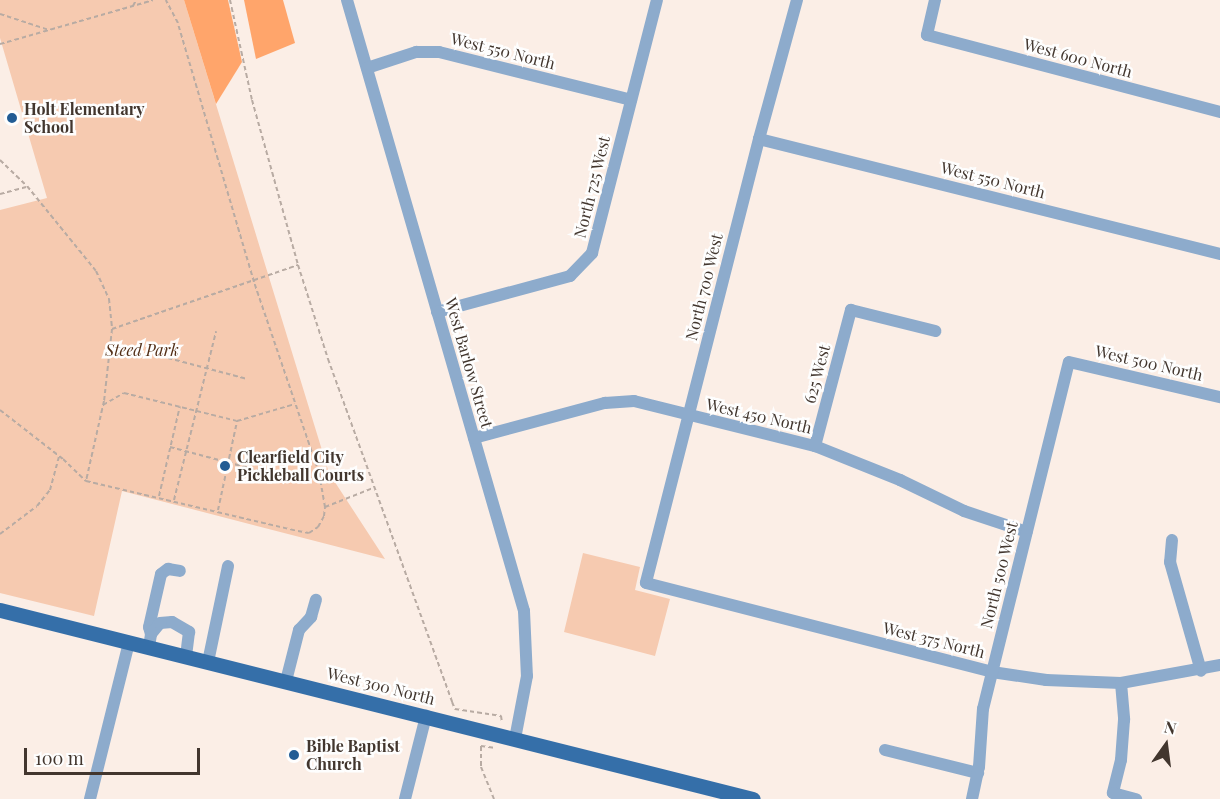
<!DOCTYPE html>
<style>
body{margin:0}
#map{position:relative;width:1220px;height:799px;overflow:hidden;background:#fbeee6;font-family:"Playfair Display",serif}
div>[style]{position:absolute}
.green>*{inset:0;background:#f6cab0}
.forest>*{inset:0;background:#ffa56b}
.path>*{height:2px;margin-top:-1px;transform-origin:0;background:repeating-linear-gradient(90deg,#b8aba3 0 4.5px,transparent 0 7.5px)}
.minor>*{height:12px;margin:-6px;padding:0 6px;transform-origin:6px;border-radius:6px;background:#8dabcc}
.major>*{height:15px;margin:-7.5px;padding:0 7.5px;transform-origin:7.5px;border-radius:7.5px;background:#356fa9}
.dots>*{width:16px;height:16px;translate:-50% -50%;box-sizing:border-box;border:3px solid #fefefe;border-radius:50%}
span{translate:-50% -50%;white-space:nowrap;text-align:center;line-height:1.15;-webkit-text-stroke:5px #fefefe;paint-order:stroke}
.street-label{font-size:16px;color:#42362e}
.poi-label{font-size:16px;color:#42362e;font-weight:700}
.left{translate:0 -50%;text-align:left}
.park-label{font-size:16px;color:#502c14;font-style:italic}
.north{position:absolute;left:1136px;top:715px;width:60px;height:60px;-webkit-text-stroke:4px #fefefe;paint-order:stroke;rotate:14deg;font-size:16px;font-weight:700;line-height:24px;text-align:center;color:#42362e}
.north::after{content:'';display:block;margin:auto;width:21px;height:27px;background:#42362e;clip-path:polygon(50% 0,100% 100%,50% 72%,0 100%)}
.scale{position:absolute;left:24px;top:748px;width:176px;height:27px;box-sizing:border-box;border:3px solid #42362e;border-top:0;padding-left:8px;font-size:18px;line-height:21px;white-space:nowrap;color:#42362e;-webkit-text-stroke:4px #fefefe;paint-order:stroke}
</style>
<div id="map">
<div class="green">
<i style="clip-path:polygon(0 0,184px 0,329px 473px,385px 559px,122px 491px,94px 616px,0 593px,0 210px,47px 198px,0 38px)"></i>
<i style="clip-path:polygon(583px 553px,640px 567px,635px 590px,670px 599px,655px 656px,564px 632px)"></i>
</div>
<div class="forest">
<i style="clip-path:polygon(184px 0,228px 0,242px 62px,216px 104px)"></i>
<i style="clip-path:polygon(244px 0,283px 0,295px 43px,256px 59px)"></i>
</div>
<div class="path">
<i style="left:230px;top:0;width:102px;rotate:77.6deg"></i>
<i style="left:252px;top:100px;width:171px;rotate:74.4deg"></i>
<i style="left:298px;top:265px;width:99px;rotate:72.3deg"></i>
<i style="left:328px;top:359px;width:365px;rotate:70.1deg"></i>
<i style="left:452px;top:702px;width:8px;rotate:67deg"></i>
<i style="left:455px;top:709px;width:47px;rotate:8.7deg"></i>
<i style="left:501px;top:716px;width:6px;rotate:81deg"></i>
<i style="left:133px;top:6px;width:7px;rotate:-63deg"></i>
<i style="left:0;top:14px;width:52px;rotate:18.1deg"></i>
<i style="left:0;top:44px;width:159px;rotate:-16deg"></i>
<i style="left:0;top:160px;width:37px;rotate:44deg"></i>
<i style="left:27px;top:186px;width:109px;rotate:50.9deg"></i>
<i style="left:96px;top:271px;width:31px;rotate:65deg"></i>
<i style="left:109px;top:299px;width:30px;rotate:84deg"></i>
<i style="left:112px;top:329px;width:72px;rotate:96.3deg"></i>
<i style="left:104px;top:401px;width:82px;rotate:102.7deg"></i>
<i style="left:0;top:194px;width:27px;rotate:-15deg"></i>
<i style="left:112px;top:329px;width:197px;rotate:-19deg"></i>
<i style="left:168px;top:358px;width:82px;rotate:14.9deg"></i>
<i style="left:103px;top:405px;width:24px;rotate:-30deg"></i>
<i style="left:124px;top:393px;width:116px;rotate:13.9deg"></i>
<i style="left:237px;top:421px;width:60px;rotate:-16.3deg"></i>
<i style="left:0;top:410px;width:80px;rotate:37.9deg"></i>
<i style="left:63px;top:459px;width:32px;rotate:44deg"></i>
<i style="left:86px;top:481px;width:218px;rotate:13.3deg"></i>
<i style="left:298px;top:531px;width:11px;rotate:10deg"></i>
<i style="left:309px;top:533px;width:11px;rotate:-34deg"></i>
<i style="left:318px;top:527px;width:13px;rotate:-61deg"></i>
<i style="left:324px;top:516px;width:9px;rotate:-84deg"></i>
<i style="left:325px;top:507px;width:35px;rotate:-100deg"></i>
<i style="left:319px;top:473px;width:202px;rotate:-108.8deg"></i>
<i style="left:254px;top:282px;width:270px;rotate:-106.4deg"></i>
<i style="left:178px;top:23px;width:26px;rotate:-118deg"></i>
<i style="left:170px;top:447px;width:101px;rotate:14.9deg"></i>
<i style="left:159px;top:496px;width:92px;rotate:-76.9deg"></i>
<i style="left:174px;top:500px;width:174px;rotate:-76deg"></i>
<i style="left:325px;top:507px;width:52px;rotate:-21.6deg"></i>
<i style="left:218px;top:510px;width:91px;rotate:-77.9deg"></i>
<i style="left:0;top:534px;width:46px;rotate:-37.1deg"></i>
<i style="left:37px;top:506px;width:21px;rotate:-51deg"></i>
<i style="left:50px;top:490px;width:35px;rotate:-75deg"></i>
<i style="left:494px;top:799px;width:35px;rotate:-112deg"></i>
<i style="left:481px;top:766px;width:20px;rotate:-90deg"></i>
<i style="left:481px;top:746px;width:15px;rotate:8deg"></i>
</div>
<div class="minor">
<i style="left:347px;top:0;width:636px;rotate:73.84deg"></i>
<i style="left:524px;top:611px;width:65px;rotate:87.4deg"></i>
<i style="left:527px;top:676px;width:64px;rotate:100.8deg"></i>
<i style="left:797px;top:0;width:144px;rotate:105.3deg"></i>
<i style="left:759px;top:139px;width:458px;rotate:104.3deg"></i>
<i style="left:646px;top:583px;width:357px;rotate:14.4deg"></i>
<i style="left:992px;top:672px;width:55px;rotate:8.4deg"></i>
<i style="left:1046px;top:680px;width:75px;rotate:2.3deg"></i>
<i style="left:1121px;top:683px;width:101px;rotate:-10.3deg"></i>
<i style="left:935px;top:0;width:36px;rotate:103deg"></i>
<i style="left:927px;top:35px;width:303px;rotate:14.7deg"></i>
<i style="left:367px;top:68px;width:52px;rotate:-18.1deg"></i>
<i style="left:416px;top:52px;width:23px"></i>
<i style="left:439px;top:52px;width:198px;rotate:14deg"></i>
<i style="left:759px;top:139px;width:475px;rotate:14deg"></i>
<i style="left:437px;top:312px;width:138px;rotate:-15.1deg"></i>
<i style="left:570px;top:276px;width:32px;rotate:-46deg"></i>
<i style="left:592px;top:253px;width:261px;rotate:-75.6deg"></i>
<i style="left:474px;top:438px;width:136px;rotate:-15deg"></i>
<i style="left:605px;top:403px;width:29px;rotate:-4deg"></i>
<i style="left:634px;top:401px;width:187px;rotate:14deg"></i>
<i style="left:815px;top:446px;width:92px;rotate:21.8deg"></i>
<i style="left:900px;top:480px;width:71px;rotate:25.8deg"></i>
<i style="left:964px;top:511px;width:66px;rotate:18.4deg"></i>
<i style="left:815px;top:446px;width:141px;rotate:-75.2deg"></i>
<i style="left:851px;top:310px;width:87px;rotate:14deg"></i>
<i style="left:1172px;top:540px;width:22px;rotate:95deg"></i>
<i style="left:1170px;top:562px;width:113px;rotate:74.1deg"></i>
<i style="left:151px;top:634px;width:7px;rotate:-106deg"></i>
<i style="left:149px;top:627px;width:54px;rotate:-77.2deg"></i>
<i style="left:161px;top:574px;width:9px;rotate:-36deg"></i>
<i style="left:168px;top:569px;width:12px;rotate:9deg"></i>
<i style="left:149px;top:647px;width:13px;rotate:-81deg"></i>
<i style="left:151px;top:634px;width:14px;rotate:-51deg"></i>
<i style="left:160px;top:623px;width:12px;rotate:-5deg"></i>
<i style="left:172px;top:622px;width:20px;rotate:30deg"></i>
<i style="left:189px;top:632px;width:24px;rotate:97deg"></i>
<i style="left:208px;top:662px;width:98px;rotate:-78.2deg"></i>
<i style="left:286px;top:681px;width:53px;rotate:-75.7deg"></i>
<i style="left:299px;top:630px;width:18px;rotate:-47deg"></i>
<i style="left:311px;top:617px;width:18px;rotate:-74deg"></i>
<i style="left:1121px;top:683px;width:37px;rotate:85deg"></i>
<i style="left:1124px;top:720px;width:40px;rotate:94.3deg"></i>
<i style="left:1121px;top:760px;width:34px;rotate:104deg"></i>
<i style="left:1113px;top:793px;width:24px;rotate:15deg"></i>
<i style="left:885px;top:750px;width:96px;rotate:13.9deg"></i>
<i style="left:90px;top:799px;width:162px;rotate:-76deg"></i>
<i style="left:405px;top:799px;width:86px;rotate:-75.8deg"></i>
<i style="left:972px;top:799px;width:33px;rotate:-78deg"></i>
<i style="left:979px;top:767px;width:58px;rotate:-86.1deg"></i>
<i style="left:983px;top:709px;width:357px;rotate:-76.1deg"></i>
<i style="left:1069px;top:362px;width:155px;rotate:13.1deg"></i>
</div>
<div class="major">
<i style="left:0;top:610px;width:776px;rotate:14.09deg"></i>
</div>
<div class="dots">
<i style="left:12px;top:118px;background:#225c94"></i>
<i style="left:225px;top:466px;background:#225c94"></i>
<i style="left:294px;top:755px;background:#225c94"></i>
</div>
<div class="street-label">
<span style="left:503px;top:51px;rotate:14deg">West 550 North</span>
<span style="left:1078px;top:58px;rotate:15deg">West 600 North</span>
<span style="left:993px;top:180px;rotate:14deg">West 550 North</span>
<span style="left:592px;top:187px;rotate:-76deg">North 725 West</span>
<span style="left:704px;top:287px;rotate:-76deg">North 700 West</span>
<span style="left:469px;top:363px;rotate:74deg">West Barlow Street</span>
<span style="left:1149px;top:363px;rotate:13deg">West 500 North</span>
<span style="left:817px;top:374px;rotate:-75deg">625 West</span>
<span style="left:759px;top:416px;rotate:13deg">West 450 North</span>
<span style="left:999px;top:575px;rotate:-76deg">North 500 West</span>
<span style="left:934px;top:640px;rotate:14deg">West 375 North</span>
<span style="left:381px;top:686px;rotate:14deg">West 300 North</span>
</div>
<div class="poi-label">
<span class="left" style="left:24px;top:118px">Holt Elementary<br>School</span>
<span class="left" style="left:237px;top:466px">Clearfield City<br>Pickleball Courts</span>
<span class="left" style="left:306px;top:755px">Bible Baptist<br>Church</span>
</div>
<div class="park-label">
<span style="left:142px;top:350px">Steed Park</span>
</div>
<div class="north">N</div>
<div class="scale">100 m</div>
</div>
